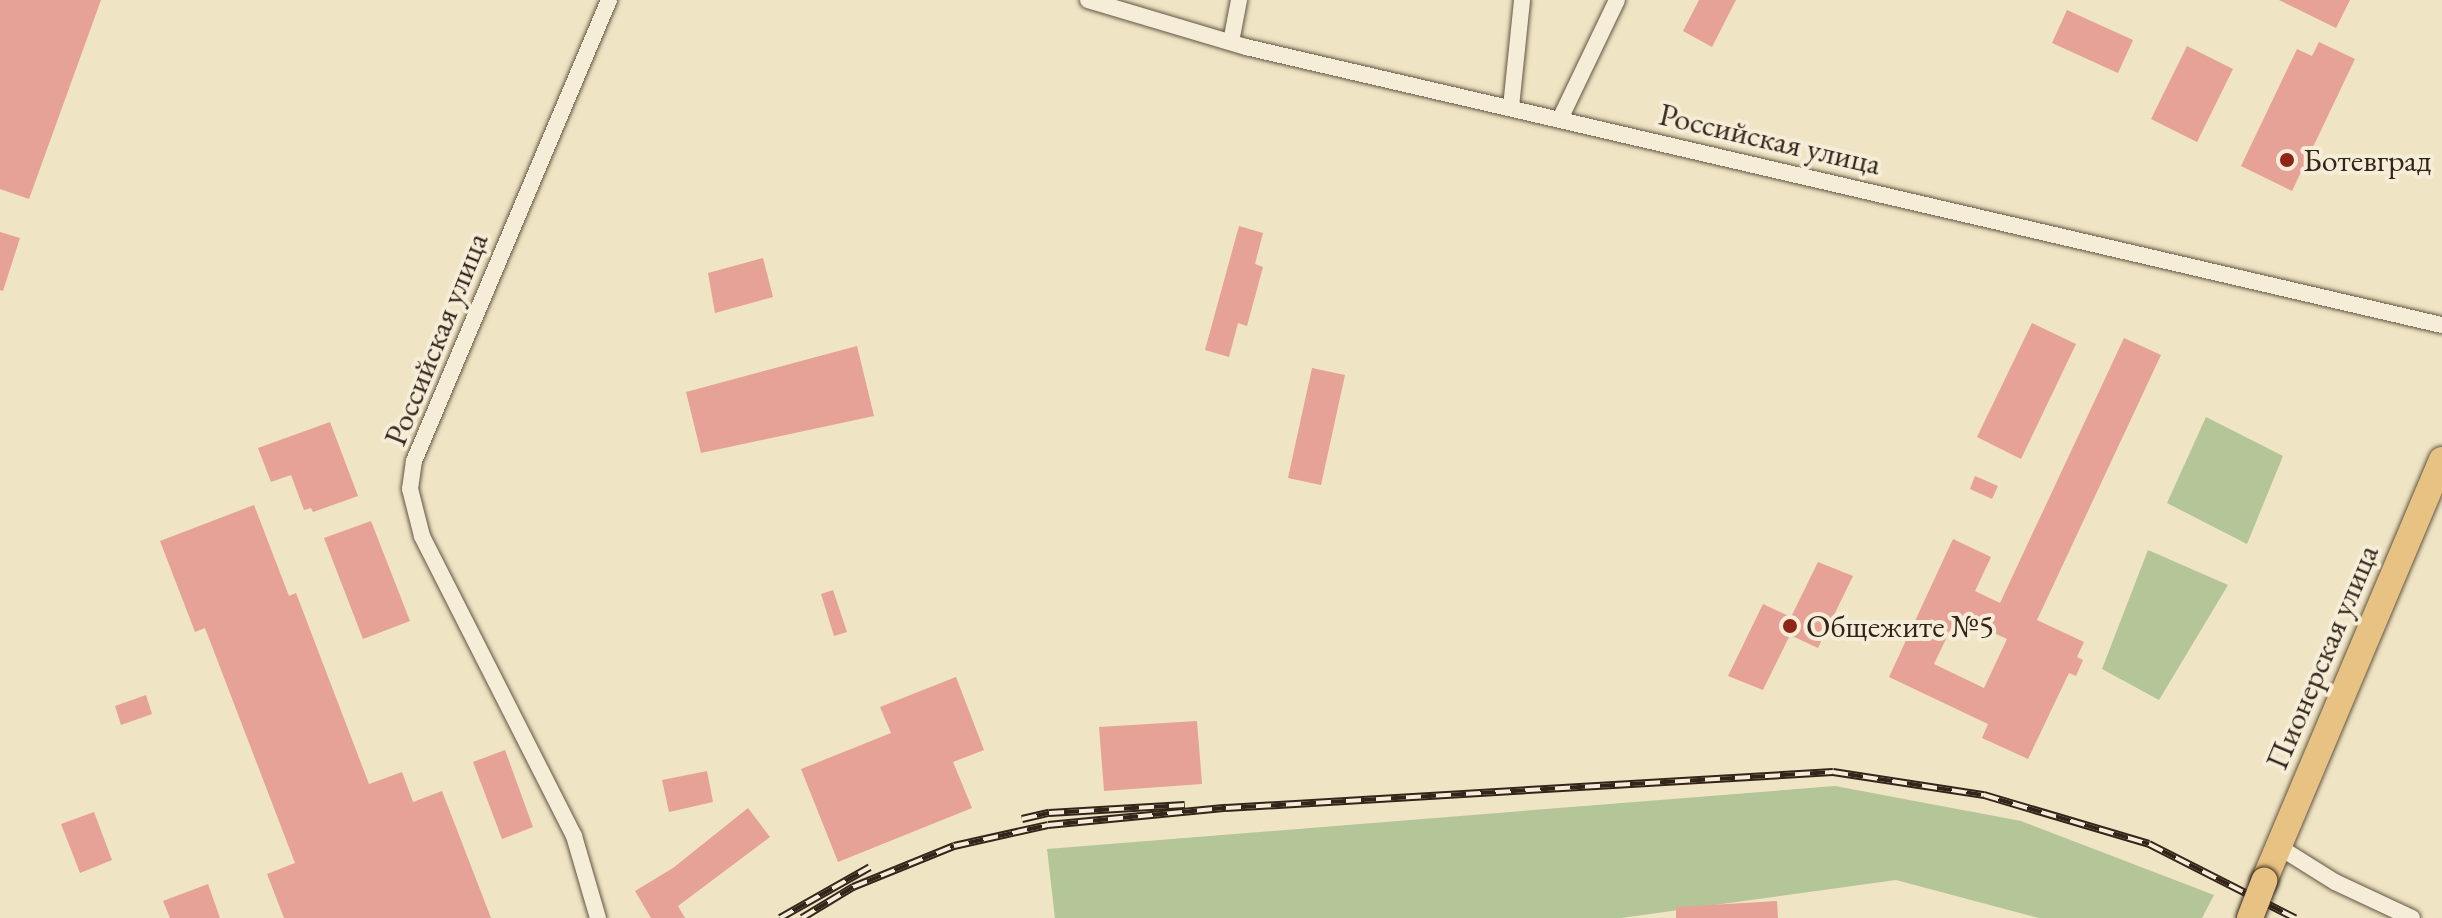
<!DOCTYPE html>
<meta charset="utf-8">
<style>
body{margin:0}
#map{position:relative;width:2442px;height:918px;overflow:hidden;background:#efe4c3;font-family:"EB Garamond",serif}
div>[style]{position:absolute}
.green>*{inset:0;background:#b4c598}
.building>*{inset:0;background:#e6a296}
.roads{filter:drop-shadow(0 0 2px #625544) drop-shadow(0 0 2px #625544)}
.street>*{height:16px;margin:-8px;padding:0 8px;transform-origin:8px;border-radius:8px;background:#f5edd8}
.primary>*{height:26px;margin:-13px;padding:0 13px;transform-origin:13px;border-radius:13px;background:#e8c282}
.rail>*{height:8px;margin-top:-4px;transform-origin:0;background:repeating-linear-gradient(90deg,#f5edd8 0 15px,#33251a 0 30px);box-sizing:border-box;border-block:2px solid #33251a}
.bridges{filter:drop-shadow(0 0 2px #33251a) drop-shadow(0 0 2px #33251a)}
.primary-bridge>*{height:26px;margin:-13px;padding:0 13px;transform-origin:13px;border-radius:13px;background:#e8c282}
.dots>*{width:22px;height:22px;translate:-50% -50%;box-sizing:border-box;border:4px solid #f5edd8;border-radius:50%}
span{translate:-50% -50%;white-space:nowrap;text-align:center;line-height:1.15;-webkit-text-stroke:8px #f5edd8;paint-order:stroke}
.street-label{font-size:32px;color:#33251a}
.poi-label{font-size:32px;color:#33251a}
.left{translate:0 -50%;text-align:left}
</style>
<div id="map">
<div class="green">
<i style="clip-path:polygon(2206px 417px,2283px 456px,2247px 544px,2167px 503px)"></i>
<i style="clip-path:polygon(2148px 550px,2228px 585px,2159px 700px,2102px 669px)"></i>
<i style="clip-path:polygon(1835px 786px,2021px 821px,2214px 895px,2202px 918px,2039px 918px,1896px 880px,1621px 918px,1055px 918px,1047px 849px)"></i>
</div>
<div class="building">
<i style="clip-path:polygon(0 0,101px 0,29px 199px,0 189px)"></i>
<i style="clip-path:polygon(1699px 0,1736px 0,1712px 47px,1683px 31px)"></i>
<i style="clip-path:polygon(2279px 0,2350px 0,2336px 28px)"></i>
<i style="clip-path:polygon(2067px 10px,2133px 40px,2118px 73px,2052px 43px)"></i>
<i style="clip-path:polygon(2319px 42px,2355px 59px,2292px 191px,2241px 166px,2297px 49px,2312px 56px)"></i>
<i style="clip-path:polygon(2187px 46px,2233px 69px,2197px 142px,2151px 119px)"></i>
<i style="clip-path:polygon(1239px 226px,1263px 233px,1255px 264px,1263px 267px,1247px 326px,1238px 323px,1229px 357px,1205px 350px)"></i>
<i style="clip-path:polygon(0 232px,20px 238px,3px 291px,0 290px)"></i>
<i style="clip-path:polygon(763px 258px,773px 297px,715px 313px,708px 273px)"></i>
<i style="clip-path:polygon(2032px 323px,2076px 344px,2021px 459px,1977px 437px)"></i>
<i style="clip-path:polygon(evenodd,2124px 338px,2161px 355px,2037px 620px,2084px 642px,2077px 657px,2083px 660px,2076px 676px,2069px 673px,2028px 759px,1982px 738px,1988px 724px,1889px 677px,1953px 539px,1991px 557px,1975px 591px,2000px 603px,2124px 338px,1957px 616px,2007px 639px,1984px 688px,1934px 664px,1957px 616px)"></i>
<i style="clip-path:polygon(857px 346px,874px 416px,701px 453px,686px 392px)"></i>
<i style="clip-path:polygon(1312px 368px,1345px 375px,1321px 485px,1288px 478px)"></i>
<i style="clip-path:polygon(330px 422px,358px 496px,313px 512px,311px 508px,304px 510px,291px 475px,271px 482px,258px 448px)"></i>
<i style="clip-path:polygon(1975px 476px,1998px 486px,1992px 499px,1970px 489px)"></i>
<i style="clip-path:polygon(254px 505px,289px 596px,296px 593px,369px 784px,402px 772px,413px 802px,442px 791px,491px 918px,284px 918px,267px 874px,295px 863px,205px 628px,195px 632px,160px 541px)"></i>
<i style="clip-path:polygon(371px 521px,410px 621px,363px 639px,324px 538px)"></i>
<i style="clip-path:polygon(1818px 562px,1853px 576px,1818px 648px,1790px 635px,1763px 690px,1728px 676px,1763px 604px,1791px 617px)"></i>
<i style="clip-path:polygon(833px 590px,847px 632px,834px 636px,821px 594px)"></i>
<i style="clip-path:polygon(956px 677px,984px 750px,953px 762px,972px 808px,838px 862px,801px 769px,891px 733px,880px 707px)"></i>
<i style="clip-path:polygon(146px 695px,152px 714px,121px 725px,115px 706px)"></i>
<i style="clip-path:polygon(1197px 721px,1202px 784px,1104px 791px,1099px 727px)"></i>
<i style="clip-path:polygon(505px 750px,533px 827px,502px 839px,473px 762px)"></i>
<i style="clip-path:polygon(707px 771px,713px 802px,669px 812px,662px 780px)"></i>
<i style="clip-path:polygon(748px 808px,770px 837px,678px 906px,685px 918px,651px 918px,635px 891px,673px 868px)"></i>
<i style="clip-path:polygon(94px 812px,112px 860px,80px 873px,61px 824px)"></i>
<i style="clip-path:polygon(208px 884px,220px 918px,170px 918px,163px 901px)"></i>
<i style="clip-path:polygon(1777px 901px,1778px 918px,1676px 918px,1676px 907px)"></i>
</div>
<div class="roads">
<div class="street">
<i style="left:1088px;top:0;width:165px;rotate:16.6deg"></i>
<i style="left:1246px;top:47px;width:1228px;rotate:13.09deg"></i>
<i style="left:1231px;top:42px;width:43px;rotate:-79.2deg"></i>
<i style="left:1511px;top:107px;width:108px;rotate:-84.1deg"></i>
<i style="left:1560px;top:119px;width:132px;rotate:-64.4deg"></i>
<i style="left:2279px;top:847px;width:66px;rotate:32deg"></i>
<i style="left:2335px;top:882px;width:85px;rotate:25.1deg"></i>
<i style="left:598px;top:918px;width:85px;rotate:-106.3deg"></i>
<i style="left:574px;top:836px;width:336px;rotate:-116.9deg"></i>
<i style="left:422px;top:536px;width:49px;rotate:-104.3deg"></i>
<i style="left:410px;top:489px;width:28px;rotate:-82deg"></i>
<i style="left:414px;top:461px;width:501px;rotate:-67.07deg"></i>
</div>
<div class="primary">
<i style="left:2264px;top:881px;width:457px;rotate:-67.1deg"></i>
</div>
</div>
<div class="rail">
<i style="left:1022px;top:819px;width:28px;rotate:-13deg"></i>
<i style="left:1049px;top:813px;width:136px;rotate:-3.4deg"></i>
<i style="left:780px;top:918px;width:103px;rotate:-29.5deg"></i>
<i style="left:802px;top:918px;width:60px;rotate:-31.3deg"></i>
<i style="left:853px;top:887px;width:109px;rotate:-22.1deg"></i>
<i style="left:954px;top:846px;width:96px;rotate:-12.6deg"></i>
<i style="left:1048px;top:825px;width:179px;rotate:-5.5deg"></i>
<i style="left:1226px;top:808px;width:608px;rotate:-3.39deg"></i>
<i style="left:1833px;top:772px;width:153px;rotate:8.7deg"></i>
<i style="left:1984px;top:795px;width:172px;rotate:16.5deg"></i>
<i style="left:2149px;top:844px;width:164px;rotate:26.9deg"></i>
</div>
<div class="bridges">
<div class="primary-bridge">
<i style="left:2250px;top:918px;width:40px;rotate:-69deg"></i>
</div>
</div>
<div class="dots">
<i style="left:2287px;top:160px;background:#8f2418"></i>
<i style="left:1790px;top:626px;background:#8f2418"></i>
</div>
<div class="street-label">
<span style="left:1770px;top:139px;rotate:13deg">Российская улица</span>
<span style="left:436px;top:339px;rotate:-68deg">Российская улица</span>
<span style="left:2322px;top:657px;rotate:-67deg">Пионерская улица</span>
</div>
<div class="poi-label">
<span class="left" style="left:2303px;top:160px">Ботевград</span>
<span class="left" style="left:1806px;top:626px">Общежите №5</span>
</div>
</div>
